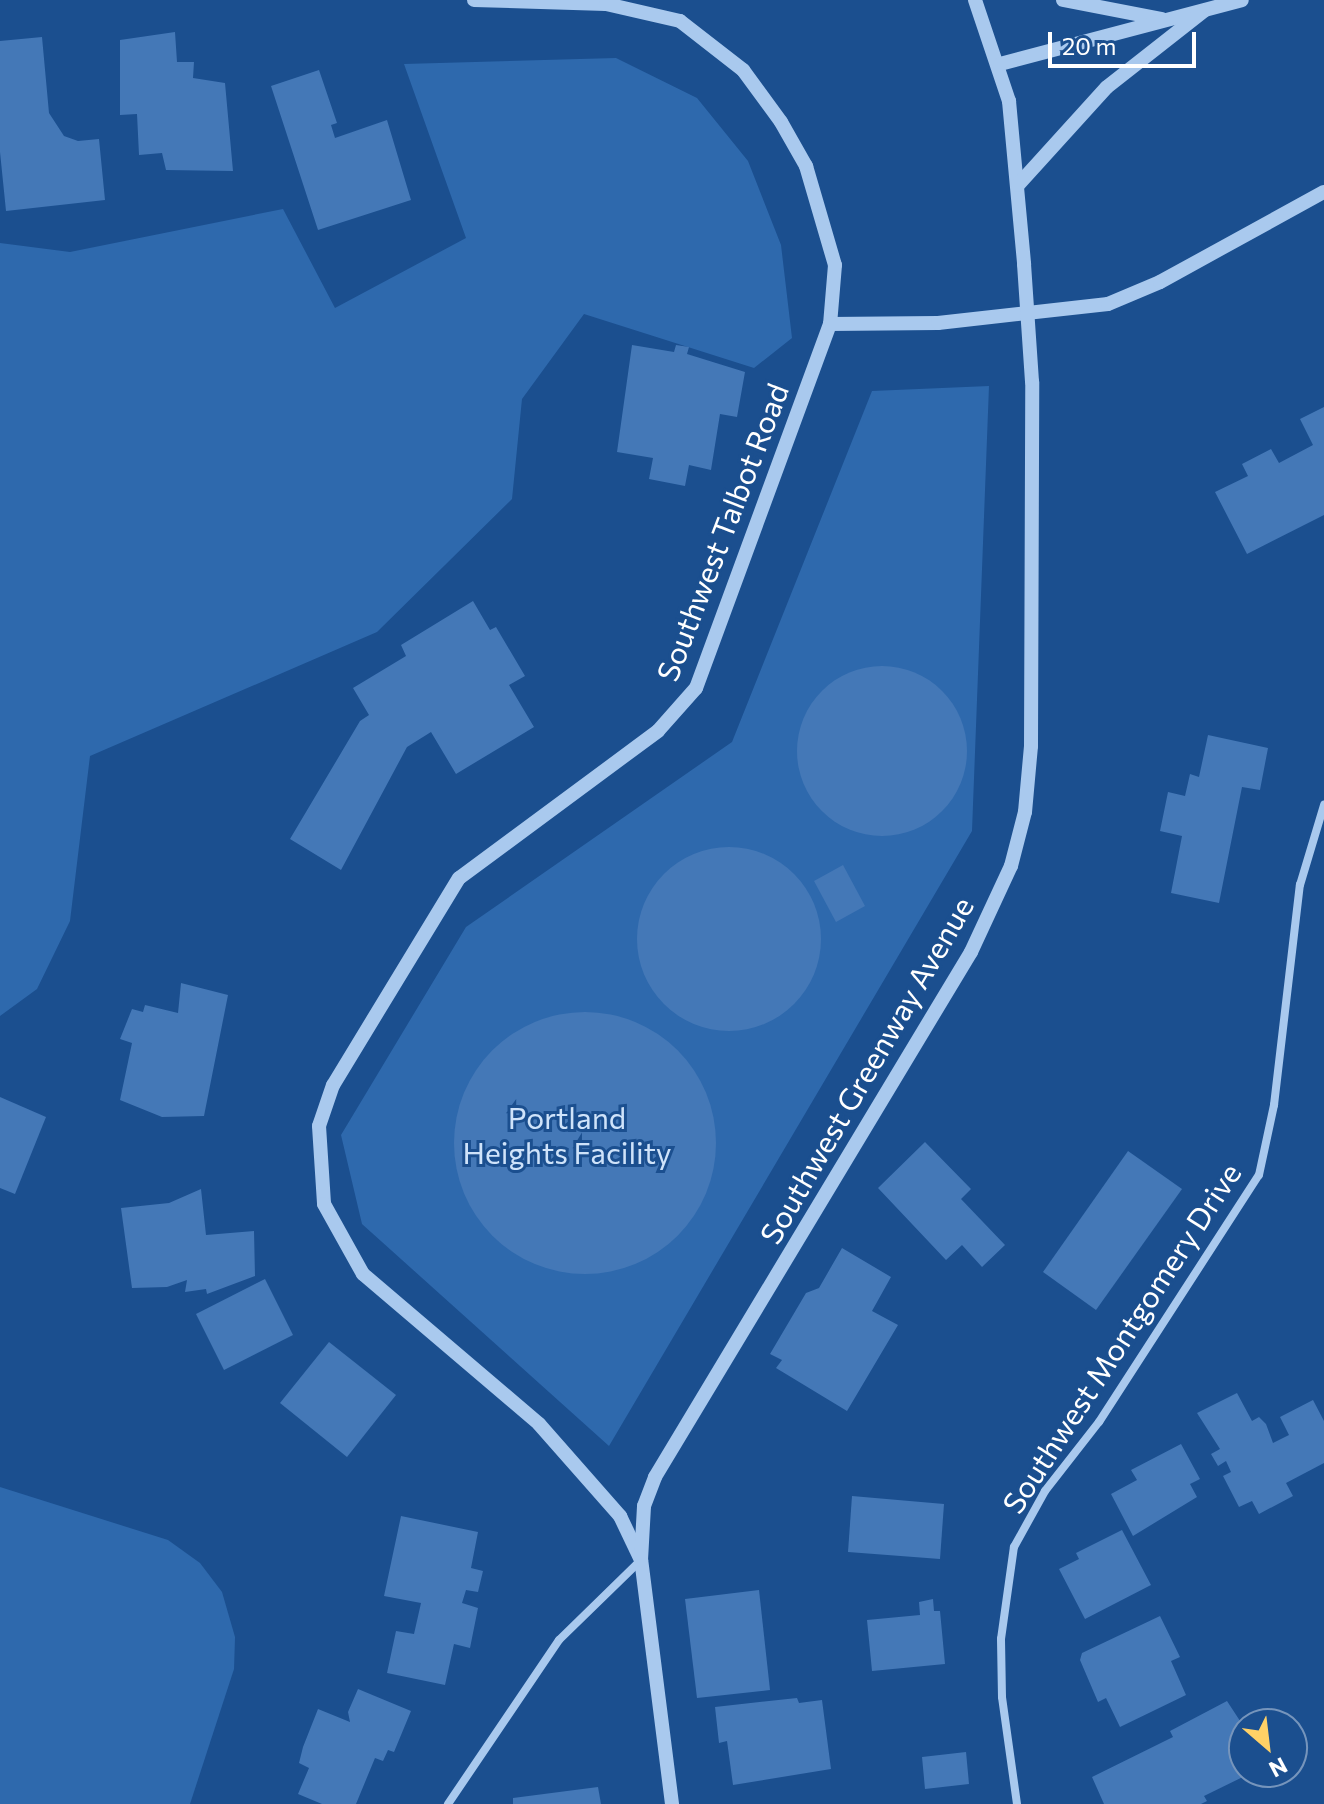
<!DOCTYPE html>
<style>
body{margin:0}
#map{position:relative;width:1324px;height:1804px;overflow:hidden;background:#1b4f8f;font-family:Commissioner,sans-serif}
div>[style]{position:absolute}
.green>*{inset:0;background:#2e69ad}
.building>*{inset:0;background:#4478b7}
.round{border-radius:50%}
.minor>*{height:8px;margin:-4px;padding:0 4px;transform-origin:4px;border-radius:4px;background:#a9c9ee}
.tertiary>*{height:14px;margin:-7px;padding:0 7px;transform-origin:7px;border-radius:7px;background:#a9c9ee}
.tertiary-bridge>*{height:14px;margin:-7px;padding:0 7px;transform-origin:7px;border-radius:7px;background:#a9c9ee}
span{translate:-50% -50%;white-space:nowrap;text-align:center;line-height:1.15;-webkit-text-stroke:6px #1b4f8f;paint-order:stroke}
.street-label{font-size:30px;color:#fff}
.park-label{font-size:30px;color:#cfe3fa}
.north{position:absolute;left:1228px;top:1708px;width:80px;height:80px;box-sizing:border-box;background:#1b4f8f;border:2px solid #7695bc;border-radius:50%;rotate:152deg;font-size:22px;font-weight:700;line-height:32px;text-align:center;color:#fff}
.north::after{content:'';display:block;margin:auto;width:28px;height:36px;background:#ffd166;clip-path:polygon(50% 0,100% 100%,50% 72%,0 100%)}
.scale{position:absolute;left:1048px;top:32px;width:148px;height:36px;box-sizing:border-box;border:4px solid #fff;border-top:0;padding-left:10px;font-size:24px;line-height:28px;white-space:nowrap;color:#fff;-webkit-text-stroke:6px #1b4f8f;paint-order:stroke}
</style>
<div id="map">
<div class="green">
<i style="clip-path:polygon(616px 58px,697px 98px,748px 161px,781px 245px,792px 338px,754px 368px,584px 314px,522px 399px,512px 499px,377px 632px,90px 756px,70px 921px,37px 989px,0 1016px,0 243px,70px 252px,283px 209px,335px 308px,466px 238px,404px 64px)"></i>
<i style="clip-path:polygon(989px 386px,972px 831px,609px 1446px,362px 1224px,341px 1135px,466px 927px,732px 742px,872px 391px)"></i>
<i style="clip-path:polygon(0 1487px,168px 1540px,200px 1563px,222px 1592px,235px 1637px,234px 1669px,190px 1804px,0 1804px)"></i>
</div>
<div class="building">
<i style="clip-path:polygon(175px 32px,177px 62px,194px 62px,193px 78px,225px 83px,233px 171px,166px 170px,162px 153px,139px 155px,137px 114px,120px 115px,120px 40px)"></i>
<i style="clip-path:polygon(42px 37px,49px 113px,64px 136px,78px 141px,99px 139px,105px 200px,6px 211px,0 152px,0 41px)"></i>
<i style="clip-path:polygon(319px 70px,337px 123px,331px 125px,335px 138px,387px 120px,411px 200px,318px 230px,271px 86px)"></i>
<i style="clip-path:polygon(632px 345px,674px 352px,676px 345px,689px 347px,687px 354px,745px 372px,737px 417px,720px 414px,711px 470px,689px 465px,685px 486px,649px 479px,653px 458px,617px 452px)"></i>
<i style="clip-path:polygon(1324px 407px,1324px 515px,1247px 554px,1215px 492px,1248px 476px,1242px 464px,1271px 449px,1279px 463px,1313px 445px,1300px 419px)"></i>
<i style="clip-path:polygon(473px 601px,490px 630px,496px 627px,525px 676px,509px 685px,534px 727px,456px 774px,431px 732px,407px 747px,341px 870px,290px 839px,360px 721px,369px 715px,353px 688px,406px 656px,401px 645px)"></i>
<i class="round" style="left:797px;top:666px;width:170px;height:170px"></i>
<i style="clip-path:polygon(1208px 735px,1268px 748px,1260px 790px,1242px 787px,1219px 903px,1171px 893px,1182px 836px,1160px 831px,1168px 792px,1185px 796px,1190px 774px,1199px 777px)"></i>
<i class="round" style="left:637px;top:847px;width:184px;height:184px"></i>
<i style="clip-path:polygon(843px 865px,865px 906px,836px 922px,814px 881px)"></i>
<i style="clip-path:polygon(181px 983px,228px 995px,204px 1116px,162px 1117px,120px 1100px,132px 1043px,120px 1039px,132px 1009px,143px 1012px,145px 1005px,178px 1013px)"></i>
<i class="round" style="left:454px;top:1012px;width:262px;height:262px"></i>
<i style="clip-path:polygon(0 1097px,46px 1117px,15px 1194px,0 1188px)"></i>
<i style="clip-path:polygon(925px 1142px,971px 1189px,961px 1199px,1005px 1245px,982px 1267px,962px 1245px,946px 1260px,878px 1188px)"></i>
<i style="clip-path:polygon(1128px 1151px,1182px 1189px,1096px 1310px,1043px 1272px)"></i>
<i style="clip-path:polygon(201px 1189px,206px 1235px,254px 1231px,255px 1276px,207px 1294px,206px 1289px,185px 1292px,187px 1280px,167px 1287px,132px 1288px,121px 1208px,169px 1203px)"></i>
<i style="clip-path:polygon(842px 1248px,891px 1277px,872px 1311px,898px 1325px,847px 1411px,776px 1368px,782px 1360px,770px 1354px,806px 1293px,819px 1288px)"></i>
<i style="clip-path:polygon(265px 1279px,293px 1335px,224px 1370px,196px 1314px)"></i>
<i style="clip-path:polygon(329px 1342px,396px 1395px,347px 1457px,280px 1403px)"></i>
<i style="clip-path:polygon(1237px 1393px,1252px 1421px,1259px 1417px,1266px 1424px,1273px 1443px,1289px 1435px,1280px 1417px,1313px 1400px,1324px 1421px,1324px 1463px,1286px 1483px,1293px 1496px,1259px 1514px,1252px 1501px,1239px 1507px,1223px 1476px,1231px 1472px,1226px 1461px,1218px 1466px,1211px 1454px,1220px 1449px,1197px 1413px)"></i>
<i style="clip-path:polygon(1181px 1444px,1200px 1479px,1190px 1484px,1197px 1497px,1133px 1536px,1111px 1494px,1137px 1480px,1131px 1470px)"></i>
<i style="clip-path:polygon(852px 1496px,944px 1504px,940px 1559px,848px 1552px)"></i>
<i style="clip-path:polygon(401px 1516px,478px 1532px,471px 1568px,483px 1571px,478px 1592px,466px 1590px,462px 1603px,478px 1608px,470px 1648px,454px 1644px,445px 1685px,387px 1673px,396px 1631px,414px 1634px,421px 1603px,384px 1596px)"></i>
<i style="clip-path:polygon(1122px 1530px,1151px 1585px,1085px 1619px,1059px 1569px,1079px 1559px,1076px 1553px)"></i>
<i style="clip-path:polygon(759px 1590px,770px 1690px,697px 1698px,685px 1599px)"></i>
<i style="clip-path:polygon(933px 1599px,934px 1611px,940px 1611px,945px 1664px,872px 1671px,867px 1620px,920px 1615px,919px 1602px)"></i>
<i style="clip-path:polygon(1160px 1616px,1180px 1657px,1171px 1661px,1186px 1695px,1120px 1727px,1106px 1698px,1098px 1702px,1080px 1660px,1082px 1653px)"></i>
<i style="clip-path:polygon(358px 1689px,411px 1711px,394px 1752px,388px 1750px,383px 1761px,375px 1758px,356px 1804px,322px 1804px,298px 1794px,309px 1768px,299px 1763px,303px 1747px,318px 1709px,350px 1722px,348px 1712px)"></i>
<i style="clip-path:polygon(797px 1698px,799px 1703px,822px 1700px,831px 1769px,733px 1785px,727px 1741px,719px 1743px,715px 1707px)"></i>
<i style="clip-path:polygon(1227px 1701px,1244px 1727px,1244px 1772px,1253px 1772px,1204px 1796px,1207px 1801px,1201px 1804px,1104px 1804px,1092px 1777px,1173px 1737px,1170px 1731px)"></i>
<i style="clip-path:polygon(966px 1752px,969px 1784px,925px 1789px,922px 1757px)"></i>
<i style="clip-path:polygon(598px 1787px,601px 1804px,513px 1804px,513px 1798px)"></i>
</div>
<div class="minor">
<i style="left:448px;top:1804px;width:198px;rotate:-55.9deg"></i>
<i style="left:559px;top:1640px;width:113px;rotate:-44.3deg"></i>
<i style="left:1017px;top:1804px;width:108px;rotate:-98deg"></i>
<i style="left:1002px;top:1697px;width:58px;rotate:-91deg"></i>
<i style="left:1001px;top:1639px;width:93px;rotate:-82deg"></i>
<i style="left:1014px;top:1547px;width:64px;rotate:-61deg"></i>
<i style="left:1045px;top:1491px;width:88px;rotate:-52deg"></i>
<i style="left:1099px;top:1422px;width:294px;rotate:-57.1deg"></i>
<i style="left:1259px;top:1175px;width:72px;rotate:-77.9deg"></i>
<i style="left:1274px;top:1105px;width:222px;rotate:-83.3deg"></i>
<i style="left:1300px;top:885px;width:84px;rotate:-73.3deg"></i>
</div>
<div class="tertiary">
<i style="left:474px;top:0;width:132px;rotate:1.7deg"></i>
<i style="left:606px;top:4px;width:76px;rotate:12.9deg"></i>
<i style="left:680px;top:21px;width:80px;rotate:37.9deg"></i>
<i style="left:743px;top:70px;width:64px;rotate:53.8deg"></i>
<i style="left:781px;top:122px;width:51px;rotate:60.4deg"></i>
<i style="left:806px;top:166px;width:103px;rotate:73.7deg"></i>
<i style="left:835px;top:265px;width:59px;rotate:94.8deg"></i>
<i style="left:830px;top:324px;width:388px;rotate:110.2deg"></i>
<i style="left:696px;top:688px;width:57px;rotate:131.5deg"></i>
<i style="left:658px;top:731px;width:247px;rotate:143.5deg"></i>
<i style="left:459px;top:878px;width:242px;rotate:121.3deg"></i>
<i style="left:333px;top:1085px;width:43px;rotate:108.9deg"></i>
<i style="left:319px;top:1126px;width:78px;rotate:86.3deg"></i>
<i style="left:324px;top:1204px;width:80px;rotate:60.9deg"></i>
<i style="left:363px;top:1274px;width:231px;rotate:40.4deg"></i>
<i style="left:539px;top:1424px;width:123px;rotate:48.6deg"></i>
<i style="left:620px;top:1516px;width:49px;rotate:64.5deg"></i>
<i style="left:975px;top:0;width:107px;rotate:71.4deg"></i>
<i style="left:1009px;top:101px;width:164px;rotate:84.7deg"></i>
<i style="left:1063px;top:0;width:101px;rotate:10.9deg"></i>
<i style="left:1000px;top:64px;width:250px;rotate:-14.8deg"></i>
<i style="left:1018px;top:185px;width:132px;rotate:-47.8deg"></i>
<i style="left:1107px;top:87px;width:123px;rotate:-38.1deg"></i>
<i style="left:830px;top:324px;width:108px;rotate:-0.5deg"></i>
<i style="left:938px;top:323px;width:171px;rotate:-6.4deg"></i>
<i style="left:1108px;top:304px;width:56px;rotate:-22.9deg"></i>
<i style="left:1160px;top:282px;width:187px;rotate:-28.8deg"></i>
<i style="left:672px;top:1804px;width:246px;rotate:-97.2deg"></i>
<i style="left:641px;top:1560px;width:54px;rotate:-86.8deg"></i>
<i style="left:644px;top:1506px;width:31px;rotate:-69deg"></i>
<i style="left:655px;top:1477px;width:613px;rotate:-58.96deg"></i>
<i style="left:971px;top:952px;width:95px;rotate:-65.1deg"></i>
<i style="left:1011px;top:866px;width:56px;rotate:-75.5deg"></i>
<i style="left:1025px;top:812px;width:66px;rotate:-84.8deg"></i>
<i style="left:1031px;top:746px;width:364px;rotate:-89.8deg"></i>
</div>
<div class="tertiary-bridge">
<i style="left:1024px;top:264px;width:118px;rotate:86.1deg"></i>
</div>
<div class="street-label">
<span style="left:722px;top:532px;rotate:-69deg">Southwest Talbot Road</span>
<span style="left:866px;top:1070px;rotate:-60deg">Southwest Greenway Avenue</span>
<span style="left:1121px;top:1338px;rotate:-57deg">Southwest Montgomery Drive</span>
</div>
<div class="park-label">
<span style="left:567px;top:1134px">Portland<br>Heights Facility</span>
</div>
<div class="north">N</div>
<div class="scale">20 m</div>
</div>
